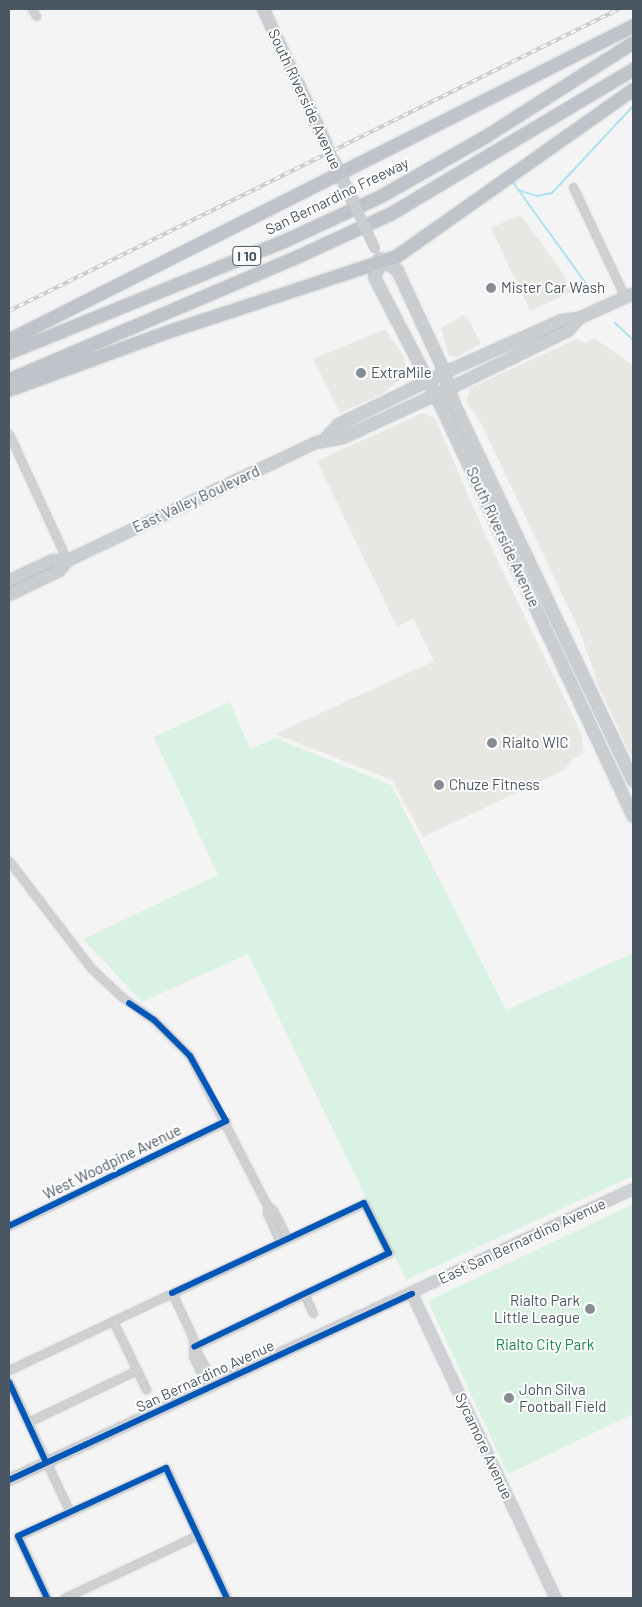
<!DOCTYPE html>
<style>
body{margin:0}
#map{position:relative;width:642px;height:1607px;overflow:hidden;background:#f4f4f4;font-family:Barlow,sans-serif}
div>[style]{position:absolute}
.commercial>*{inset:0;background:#e8e7e3}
.green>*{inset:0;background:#d9f2e3}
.stream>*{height:2px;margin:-1px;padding:0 1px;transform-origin:1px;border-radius:1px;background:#aee2f0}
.roads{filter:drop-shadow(0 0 1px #b9bec3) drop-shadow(0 0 1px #b9bec3)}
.street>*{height:7px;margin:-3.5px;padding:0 3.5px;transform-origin:3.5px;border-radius:3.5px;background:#ced0d2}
.secondary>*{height:10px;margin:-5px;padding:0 5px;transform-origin:5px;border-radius:5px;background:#ced0d4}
.primary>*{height:11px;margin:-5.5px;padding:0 5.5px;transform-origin:5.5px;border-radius:5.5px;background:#caced1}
.highway>*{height:12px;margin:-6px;padding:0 6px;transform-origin:6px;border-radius:6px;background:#bec4c9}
.rail>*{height:4px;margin-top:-2px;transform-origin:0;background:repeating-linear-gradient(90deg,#fff 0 5.5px,#c9cacc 0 11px);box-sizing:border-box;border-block:1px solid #c9cacc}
.primary-bridge>*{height:11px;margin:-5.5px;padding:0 5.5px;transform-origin:5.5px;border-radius:5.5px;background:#caced1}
.cycleway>*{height:6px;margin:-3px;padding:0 3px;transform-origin:3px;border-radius:3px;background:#0057b8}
.dots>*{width:14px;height:14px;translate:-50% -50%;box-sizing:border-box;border:2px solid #fff;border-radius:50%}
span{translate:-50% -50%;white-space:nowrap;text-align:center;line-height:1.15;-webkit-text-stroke:4px #fff;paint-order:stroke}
.shield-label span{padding:1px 4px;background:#fff;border:1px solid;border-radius:4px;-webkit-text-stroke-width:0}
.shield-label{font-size:14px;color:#4a5661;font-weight:700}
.street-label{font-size:15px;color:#4a5661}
.poi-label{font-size:15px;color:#4a5661}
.left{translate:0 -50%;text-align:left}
.right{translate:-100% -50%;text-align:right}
.park-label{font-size:15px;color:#17864f}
.frame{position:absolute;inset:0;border:10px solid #4a5661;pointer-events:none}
</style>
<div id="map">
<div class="commercial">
<i style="clip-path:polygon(517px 216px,522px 217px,562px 272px,571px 292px,530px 311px,491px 228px)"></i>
<i style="clip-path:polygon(463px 315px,469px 320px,481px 344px,457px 357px,449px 356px,441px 328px)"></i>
<i style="clip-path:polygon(385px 329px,404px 356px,407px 374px,382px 394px,340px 413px,313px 359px)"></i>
<i style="clip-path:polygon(594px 338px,633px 365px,633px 760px,599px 687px,580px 632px,482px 425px,466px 401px,470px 388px,576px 339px,585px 343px)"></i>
<i style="clip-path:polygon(422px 413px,435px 418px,484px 532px,582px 735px,583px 754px,573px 759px,564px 770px,423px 837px,392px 780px,275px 734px,434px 661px,413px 618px,397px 627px,317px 461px)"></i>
</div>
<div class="green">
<i style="clip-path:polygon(230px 702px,250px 749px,275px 738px,391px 785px,506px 1010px,633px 953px,633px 1176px,406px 1280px,248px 954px,142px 1002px,83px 939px,218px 875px,154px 737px)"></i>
<i style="clip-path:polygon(633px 1204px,633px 1414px,508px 1474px,428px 1301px)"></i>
</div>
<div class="stream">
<i style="left:512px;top:181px;width:137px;rotate:54.2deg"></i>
<i style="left:518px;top:190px;width:21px;rotate:17deg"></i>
<i style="left:538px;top:196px;width:14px;rotate:-12deg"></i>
<i style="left:552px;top:193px;width:119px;rotate:-47deg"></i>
<i style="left:615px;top:323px;width:25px;rotate:43deg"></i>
</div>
<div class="roads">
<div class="street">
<i style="left:32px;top:9px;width:8px;rotate:60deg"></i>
<i style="left:573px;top:187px;width:122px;rotate:64.7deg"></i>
<i style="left:9px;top:434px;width:139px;rotate:65.3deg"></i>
<i style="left:9px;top:861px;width:135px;rotate:52.5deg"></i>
<i style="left:91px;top:968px;width:42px;rotate:43.1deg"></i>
<i style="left:122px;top:997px;width:39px;rotate:36deg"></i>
<i style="left:154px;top:1020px;width:51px;rotate:45deg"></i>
<i style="left:190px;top:1056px;width:168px;rotate:62.7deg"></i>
<i style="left:9px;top:1226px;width:241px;rotate:-25.8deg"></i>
<i style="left:280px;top:1242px;width:32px;rotate:-114deg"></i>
<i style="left:267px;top:1213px;width:8px;rotate:-90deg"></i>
<i style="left:267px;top:1205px;width:8px;rotate:40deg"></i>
<i style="left:273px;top:1210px;width:31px;rotate:63deg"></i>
<i style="left:172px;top:1293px;width:212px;rotate:-25.1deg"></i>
<i style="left:364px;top:1203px;width:56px;rotate:63.4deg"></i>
<i style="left:389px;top:1253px;width:216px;rotate:154.3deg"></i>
<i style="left:304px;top:1294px;width:21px;rotate:65deg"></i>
<i style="left:113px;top:1321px;width:76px;rotate:64.1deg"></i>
<i style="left:194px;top:1347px;width:43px;rotate:61.1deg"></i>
<i style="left:9px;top:1370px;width:180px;rotate:-25.3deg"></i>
<i style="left:172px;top:1293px;width:50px;rotate:65deg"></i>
<i style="left:193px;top:1338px;width:18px;rotate:90deg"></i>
<i style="left:193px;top:1356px;width:35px;rotate:65deg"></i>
<i style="left:9px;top:1382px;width:144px;rotate:64.9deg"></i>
<i style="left:28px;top:1422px;width:121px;rotate:-25.5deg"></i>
<i style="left:47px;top:1598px;width:68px;rotate:-115.1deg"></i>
<i style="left:18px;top:1536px;width:163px;rotate:-24.7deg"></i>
<i style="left:166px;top:1468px;width:144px;rotate:64.9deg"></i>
<i style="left:64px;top:1598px;width:148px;rotate:-25.2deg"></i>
</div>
<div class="secondary">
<i style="left:412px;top:1294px;width:336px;rotate:64.7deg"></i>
<i style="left:9px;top:1480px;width:689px;rotate:-25deg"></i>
</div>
<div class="primary">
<i style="left:263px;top:9px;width:150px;rotate:65.1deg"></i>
<i style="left:333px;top:160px;width:44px;rotate:64.6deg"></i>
<i style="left:379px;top:258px;width:22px;rotate:34deg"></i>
<i style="left:397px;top:270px;width:105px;rotate:65.1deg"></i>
<i style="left:441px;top:365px;width:41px;rotate:71.6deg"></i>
<i style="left:454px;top:404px;width:417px;rotate:64.6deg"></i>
<i style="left:381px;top:261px;width:17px;rotate:114deg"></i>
<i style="left:374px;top:277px;width:132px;rotate:62.5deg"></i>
<i style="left:435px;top:394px;width:466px;rotate:64.9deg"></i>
<i style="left:325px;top:438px;width:19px;rotate:-47deg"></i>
<i style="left:338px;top:424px;width:128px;rotate:-26deg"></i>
<i style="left:453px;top:368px;width:118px;rotate:-24deg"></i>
<i style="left:561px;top:320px;width:17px;rotate:-7deg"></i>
<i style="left:578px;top:318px;width:60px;rotate:-24.4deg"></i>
<i style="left:9px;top:580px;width:47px;rotate:-24.9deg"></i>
<i style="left:52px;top:560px;width:15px"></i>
<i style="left:9px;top:594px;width:55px;rotate:-25.6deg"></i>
<i style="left:59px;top:570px;width:13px;rotate:-51deg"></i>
<i style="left:67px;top:560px;width:276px;rotate:-25.4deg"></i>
<i style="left:316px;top:442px;width:27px;rotate:-10deg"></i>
<i style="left:343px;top:437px;width:119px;rotate:-24.8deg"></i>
<i style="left:451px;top:387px;width:130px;rotate:-26deg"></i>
<i style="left:568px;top:330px;width:16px;rotate:-50deg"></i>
</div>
<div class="highway">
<i style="left:9px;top:340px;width:699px;rotate:-26.71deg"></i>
<i style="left:9px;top:353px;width:296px;rotate:-22.1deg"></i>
<i style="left:283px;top:242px;width:109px;rotate:-24.9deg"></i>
<i style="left:382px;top:196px;width:121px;rotate:-29.7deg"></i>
<i style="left:487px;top:136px;width:173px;rotate:-32.5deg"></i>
<i style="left:9px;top:380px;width:306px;rotate:-23.1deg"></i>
<i style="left:291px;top:260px;width:110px;rotate:-24.7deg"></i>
<i style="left:391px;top:214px;width:282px;rotate:-30.8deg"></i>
<i style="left:9px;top:390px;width:169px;rotate:-20deg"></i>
<i style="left:168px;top:332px;width:240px;rotate:-18.2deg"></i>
<i style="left:396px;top:257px;width:290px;rotate:-35.2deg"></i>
</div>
</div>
<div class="rail">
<i style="left:9px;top:311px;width:681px;rotate:-26.34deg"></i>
</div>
<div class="primary-bridge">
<i style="left:326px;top:145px;width:17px;rotate:65deg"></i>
<i style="left:352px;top:200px;width:52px;rotate:64.9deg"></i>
</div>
<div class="cycleway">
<i style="left:9px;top:1226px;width:241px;rotate:-25.8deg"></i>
<i style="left:226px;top:1121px;width:74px;rotate:-119deg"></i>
<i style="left:190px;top:1056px;width:51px;rotate:-135deg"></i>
<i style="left:154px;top:1020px;width:30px;rotate:-146deg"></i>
<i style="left:172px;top:1293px;width:212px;rotate:-25.1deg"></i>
<i style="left:364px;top:1203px;width:56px;rotate:63.4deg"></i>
<i style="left:389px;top:1253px;width:216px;rotate:154.3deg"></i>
<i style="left:9px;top:1382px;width:88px;rotate:65.2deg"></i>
<i style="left:9px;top:1480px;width:444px;rotate:-24.8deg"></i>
<i style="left:47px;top:1598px;width:68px;rotate:-115.1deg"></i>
<i style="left:18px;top:1536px;width:163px;rotate:-24.7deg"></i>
<i style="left:166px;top:1468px;width:144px;rotate:64.9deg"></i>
</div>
<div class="dots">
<i style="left:491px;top:288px;background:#868d94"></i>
<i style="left:361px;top:373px;background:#868d94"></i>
<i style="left:492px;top:743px;background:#868d94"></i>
<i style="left:439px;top:785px;background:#868d94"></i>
<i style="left:590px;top:1309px;background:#868d94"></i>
<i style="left:509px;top:1398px;background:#868d94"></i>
</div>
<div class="shield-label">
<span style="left:247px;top:256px">I 10</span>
</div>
<div class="street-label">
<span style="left:305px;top:99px;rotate:65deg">South Riverside Avenue</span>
<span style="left:337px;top:196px;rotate:-26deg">San Bernardino Freeway</span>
<span style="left:196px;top:499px;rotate:-25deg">East Valley Boulevard</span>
<span style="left:503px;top:537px;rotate:65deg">South Riverside Avenue</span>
<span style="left:112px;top:1162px;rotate:-26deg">West Woodpine Avenue</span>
<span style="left:522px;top:1241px;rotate:-25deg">East San Bernardino Avenue</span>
<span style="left:205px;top:1376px;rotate:-25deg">San Bernardino Avenue</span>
<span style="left:484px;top:1446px;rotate:65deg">Sycamore Avenue</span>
</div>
<div class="poi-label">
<span class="left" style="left:501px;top:288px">Mister Car Wash</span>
<span class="left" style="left:371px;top:373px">ExtraMile</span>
<span class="left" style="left:502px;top:743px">Rialto WIC</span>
<span class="left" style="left:449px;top:785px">Chuze Fitness</span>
<span class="right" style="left:580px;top:1309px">Rialto Park<br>Little League</span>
<span class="left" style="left:519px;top:1398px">John Silva<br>Football Field</span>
</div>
<div class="park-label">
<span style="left:545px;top:1345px">Rialto City Park</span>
</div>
<div class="frame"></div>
</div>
